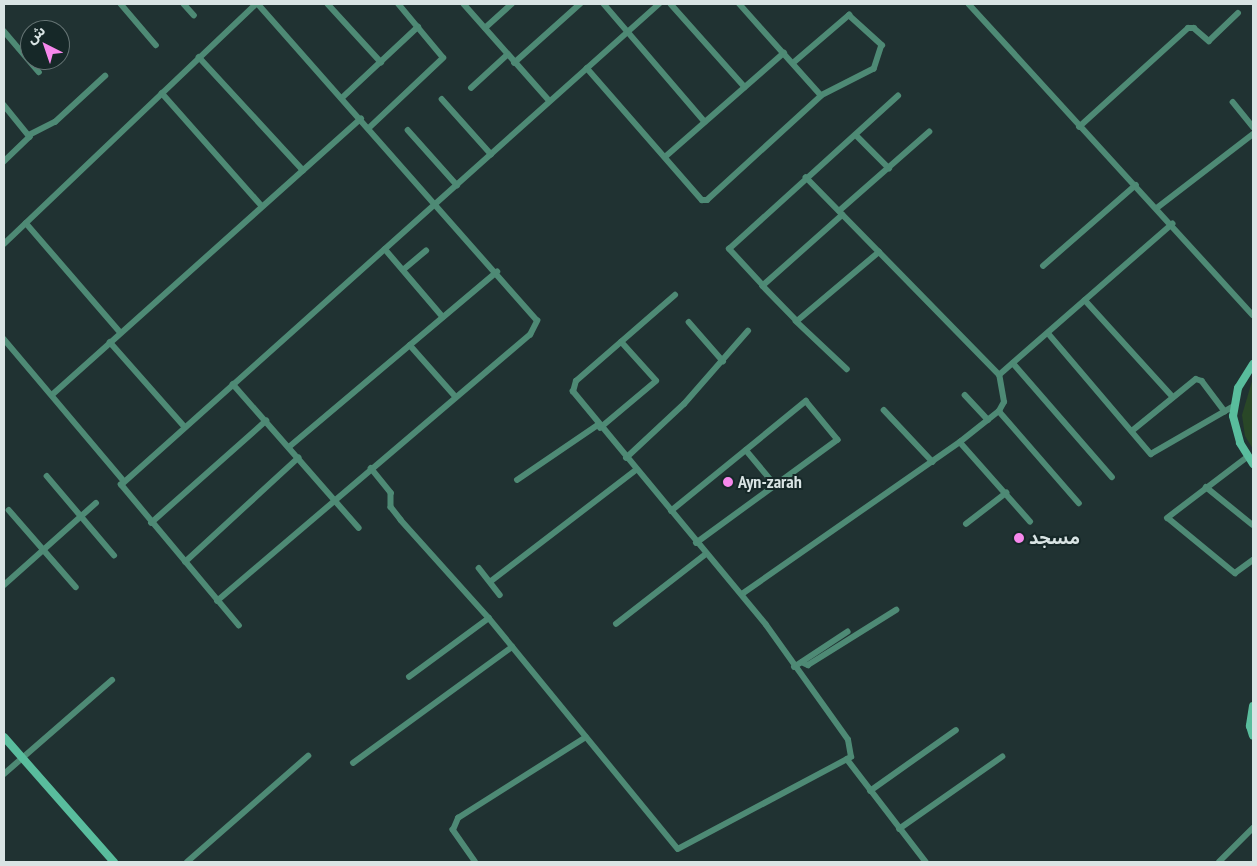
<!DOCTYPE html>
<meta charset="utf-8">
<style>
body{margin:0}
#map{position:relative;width:1257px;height:866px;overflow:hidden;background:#203232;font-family:"PT Sans Narrow","Noto Sans Arabic",sans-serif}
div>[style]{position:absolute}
.green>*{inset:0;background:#294727}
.street>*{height:5.5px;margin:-2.75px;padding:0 2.75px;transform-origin:2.75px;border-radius:2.75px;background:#4e8a75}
.secondary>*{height:8px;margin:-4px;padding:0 4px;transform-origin:4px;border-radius:4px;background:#59bd9d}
.dots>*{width:14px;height:14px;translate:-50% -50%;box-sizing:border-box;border:2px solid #162828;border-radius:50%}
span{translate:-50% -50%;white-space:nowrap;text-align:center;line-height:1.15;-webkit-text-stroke:4px #162828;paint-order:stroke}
.poi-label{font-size:18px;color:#d9e4e4;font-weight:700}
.left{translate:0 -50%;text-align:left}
.frame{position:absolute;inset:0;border:5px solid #d9e4e4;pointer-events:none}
.north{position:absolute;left:20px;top:20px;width:50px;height:50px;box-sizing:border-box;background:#162828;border:1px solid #647373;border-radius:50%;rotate:319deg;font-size:14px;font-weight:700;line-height:20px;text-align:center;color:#d9e4e4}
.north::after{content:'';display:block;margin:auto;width:18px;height:22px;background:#f788ec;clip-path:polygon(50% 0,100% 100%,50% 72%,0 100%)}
</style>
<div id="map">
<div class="green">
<i style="clip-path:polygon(1253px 378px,1253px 449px,1245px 436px,1242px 415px)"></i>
</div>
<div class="street">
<i style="left:121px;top:4px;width:54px;rotate:49.5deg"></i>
<i style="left:184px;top:4px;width:15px;rotate:48deg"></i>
<i style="left:328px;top:4px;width:79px;rotate:47.6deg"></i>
<i style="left:464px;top:4px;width:128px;rotate:48.5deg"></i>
<i style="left:604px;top:4px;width:155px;rotate:49.4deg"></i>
<i style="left:671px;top:4px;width:111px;rotate:48.3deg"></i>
<i style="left:969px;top:4px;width:421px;rotate:47.6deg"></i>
<i style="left:485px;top:28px;width:36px;rotate:-42deg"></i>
<i style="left:4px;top:31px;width:54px;rotate:49.5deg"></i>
<i style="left:199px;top:57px;width:154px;rotate:47.4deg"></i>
<i style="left:514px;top:63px;width:89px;rotate:-41.8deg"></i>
<i style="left:793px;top:63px;width:74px;rotate:-40.6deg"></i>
<i style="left:849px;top:15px;width:45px;rotate:42.3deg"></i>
<i style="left:882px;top:45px;width:25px;rotate:108deg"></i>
<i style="left:874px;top:69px;width:59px;rotate:153deg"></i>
<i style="left:587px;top:68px;width:175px;rotate:48.9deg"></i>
<i style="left:702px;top:200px;width:5px"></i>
<i style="left:707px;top:200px;width:154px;rotate:-42.4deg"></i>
<i style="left:821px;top:96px;width:123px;rotate:-131.7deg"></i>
<i style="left:471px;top:88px;width:49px;rotate:-42.5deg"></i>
<i style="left:162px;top:93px;width:151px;rotate:48.5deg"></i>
<i style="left:342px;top:98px;width:104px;rotate:-43.1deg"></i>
<i style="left:442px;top:99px;width:74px;rotate:48.3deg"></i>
<i style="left:1233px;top:102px;width:32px;rotate:51deg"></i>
<i style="left:4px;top:105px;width:41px;rotate:50.9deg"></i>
<i style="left:30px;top:137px;width:36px;rotate:136deg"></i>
<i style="left:1079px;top:127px;width:147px;rotate:-42.2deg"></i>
<i style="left:1188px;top:28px;width:6px"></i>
<i style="left:1194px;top:28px;width:20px;rotate:41deg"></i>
<i style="left:1209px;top:41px;width:40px;rotate:-44deg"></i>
<i style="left:369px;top:128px;width:102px;rotate:-43.4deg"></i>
<i style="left:443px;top:58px;width:70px;rotate:-129.8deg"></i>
<i style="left:408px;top:130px;width:74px;rotate:48.3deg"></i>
<i style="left:29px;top:135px;width:29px;rotate:-27deg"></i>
<i style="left:55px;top:122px;width:68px;rotate:-42.6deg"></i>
<i style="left:856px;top:135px;width:47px;rotate:45deg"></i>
<i style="left:665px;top:157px;width:158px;rotate:-41.2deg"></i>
<i style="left:1157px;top:208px;width:121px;rotate:-37.6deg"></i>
<i style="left:839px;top:211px;width:120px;rotate:-41.3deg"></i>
<i style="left:843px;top:215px;width:107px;rotate:138.4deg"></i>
<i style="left:763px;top:286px;width:50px;rotate:-132.6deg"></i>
<i style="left:729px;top:249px;width:228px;rotate:-42.2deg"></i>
<i style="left:26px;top:223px;width:144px;rotate:49.2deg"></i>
<i style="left:4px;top:244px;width:348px;rotate:-43.6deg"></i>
<i style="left:385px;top:249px;width:89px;rotate:49.5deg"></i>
<i style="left:1043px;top:266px;width:123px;rotate:-41.1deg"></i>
<i style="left:403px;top:270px;width:30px;rotate:-40deg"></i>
<i style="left:763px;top:286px;width:49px;rotate:45.8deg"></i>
<i style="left:797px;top:321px;width:107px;rotate:-40.1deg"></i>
<i style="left:1085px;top:300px;width:131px;rotate:47.8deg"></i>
<i style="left:796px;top:321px;width:70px;rotate:43.3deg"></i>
<i style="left:689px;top:322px;width:52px;rotate:48.9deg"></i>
<i style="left:1048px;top:333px;width:159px;rotate:49.6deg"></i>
<i style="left:1151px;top:454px;width:96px;rotate:-30deg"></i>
<i style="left:4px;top:339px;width:186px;rotate:49.8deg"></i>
<i style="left:110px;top:342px;width:113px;rotate:48.6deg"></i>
<i style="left:410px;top:345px;width:69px;rotate:48.5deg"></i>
<i style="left:1013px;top:363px;width:151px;rotate:49deg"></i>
<i style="left:999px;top:375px;width:230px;rotate:-41.1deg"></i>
<i style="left:233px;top:384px;width:191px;rotate:48.8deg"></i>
<i style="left:53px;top:394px;width:413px;rotate:-41.8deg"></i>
<i style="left:965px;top:395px;width:34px;rotate:47deg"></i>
<i style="left:884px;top:410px;width:71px;rotate:46.7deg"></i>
<i style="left:999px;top:411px;width:122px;rotate:49deg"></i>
<i style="left:600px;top:428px;width:73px;rotate:-40deg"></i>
<i style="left:656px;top:381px;width:52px;rotate:-131.9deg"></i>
<i style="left:1132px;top:431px;width:82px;rotate:-39.1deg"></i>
<i style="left:1196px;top:379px;width:6px;rotate:18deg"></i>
<i style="left:1202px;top:381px;width:38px;rotate:53deg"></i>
<i style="left:960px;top:442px;width:106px;rotate:48.5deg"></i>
<i style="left:289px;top:447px;width:272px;rotate:-40.1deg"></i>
<i style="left:746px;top:450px;width:47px;rotate:50.2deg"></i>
<i style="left:1248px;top:457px;width:101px;rotate:142.7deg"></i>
<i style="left:1168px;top:518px;width:87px;rotate:39.4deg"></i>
<i style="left:1235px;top:573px;width:22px;rotate:-36deg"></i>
<i style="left:626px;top:458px;width:79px;rotate:-43deg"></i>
<i style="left:684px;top:404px;width:97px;rotate:-48.8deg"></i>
<i style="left:371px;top:468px;width:32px;rotate:51deg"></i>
<i style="left:391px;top:493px;width:14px;rotate:90deg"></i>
<i style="left:391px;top:507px;width:16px;rotate:52deg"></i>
<i style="left:401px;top:520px;width:132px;rotate:48.1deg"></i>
<i style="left:47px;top:476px;width:104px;rotate:49.7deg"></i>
<i style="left:517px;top:480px;width:98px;rotate:-34.2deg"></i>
<i style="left:1206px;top:487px;width:60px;rotate:39deg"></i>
<i style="left:9px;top:510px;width:102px;rotate:49deg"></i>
<i style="left:671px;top:511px;width:174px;rotate:-39.2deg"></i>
<i style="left:806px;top:401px;width:50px;rotate:50.6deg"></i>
<i style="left:838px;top:440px;width:175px;rotate:143.9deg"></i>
<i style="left:151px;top:523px;width:154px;rotate:-41.6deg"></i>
<i style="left:966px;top:524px;width:51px;rotate:-37.8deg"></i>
<i style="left:185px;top:562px;width:154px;rotate:-42.6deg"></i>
<i style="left:479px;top:568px;width:34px;rotate:52deg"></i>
<i style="left:490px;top:582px;width:184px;rotate:-37.5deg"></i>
<i style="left:4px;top:585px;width:123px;rotate:-41.7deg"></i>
<i style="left:742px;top:594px;width:266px;rotate:-34.9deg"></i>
<i style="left:960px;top:442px;width:50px;rotate:-38.5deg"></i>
<i style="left:999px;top:411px;width:10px;rotate:-61deg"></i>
<i style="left:1004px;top:402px;width:27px;rotate:-100deg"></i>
<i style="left:999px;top:375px;width:276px;rotate:-134.4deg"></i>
<i style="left:217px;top:601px;width:411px;rotate:-40.4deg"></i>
<i style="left:530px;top:335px;width:16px;rotate:-63deg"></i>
<i style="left:537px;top:321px;width:422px;rotate:-131.4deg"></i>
<i style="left:616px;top:624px;width:114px;rotate:-37.9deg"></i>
<i style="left:239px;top:626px;width:184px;rotate:-129.9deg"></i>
<i style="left:121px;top:485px;width:722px;rotate:-41.8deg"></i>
<i style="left:802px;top:662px;width:7px;rotate:27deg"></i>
<i style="left:808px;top:665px;width:104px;rotate:-32deg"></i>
<i style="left:794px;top:667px;width:64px;rotate:-33.4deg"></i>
<i style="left:409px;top:677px;width:99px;rotate:-36.4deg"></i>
<i style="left:489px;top:618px;width:298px;rotate:50.7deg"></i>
<i style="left:678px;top:849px;width:196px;rotate:-28deg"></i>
<i style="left:851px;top:757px;width:17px;rotate:-100deg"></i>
<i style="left:848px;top:740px;width:141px;rotate:-125.5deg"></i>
<i style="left:766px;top:625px;width:303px;rotate:-129.6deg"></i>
<i style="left:573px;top:392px;width:11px;rotate:-75deg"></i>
<i style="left:576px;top:381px;width:131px;rotate:-41deg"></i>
<i style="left:847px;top:759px;width:130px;rotate:52.5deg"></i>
<i style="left:353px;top:763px;width:197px;rotate:-36.1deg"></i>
<i style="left:4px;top:774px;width:143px;rotate:-41deg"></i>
<i style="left:870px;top:791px;width:105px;rotate:-35.3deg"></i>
<i style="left:899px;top:829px;width:126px;rotate:-35deg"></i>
<i style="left:187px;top:862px;width:161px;rotate:-41.2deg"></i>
<i style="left:475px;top:862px;width:39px;rotate:-125deg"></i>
<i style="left:453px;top:830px;width:13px;rotate:-67deg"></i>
<i style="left:458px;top:818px;width:151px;rotate:-32.3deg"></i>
<i style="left:1219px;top:862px;width:48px;rotate:-45deg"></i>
</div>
<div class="secondary">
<i style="left:1253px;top:364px;width:28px;rotate:122deg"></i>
<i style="left:1238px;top:388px;width:28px;rotate:100deg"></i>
<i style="left:1233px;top:416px;width:28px;rotate:75deg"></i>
<i style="left:1240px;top:443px;width:25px;rotate:58deg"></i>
<i style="left:1253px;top:706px;width:20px;rotate:99deg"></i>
<i style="left:1250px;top:726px;width:10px;rotate:73deg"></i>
<i style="left:4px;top:737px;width:167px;rotate:48.7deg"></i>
</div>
<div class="dots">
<i style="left:728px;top:482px;background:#f788ec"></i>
<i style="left:1019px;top:538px;background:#f788ec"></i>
</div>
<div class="poi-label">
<span class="left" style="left:738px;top:482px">Ayn-zarah</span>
<span class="left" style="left:1029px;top:538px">مسجد</span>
</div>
<div class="frame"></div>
<div class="north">ش</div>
</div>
